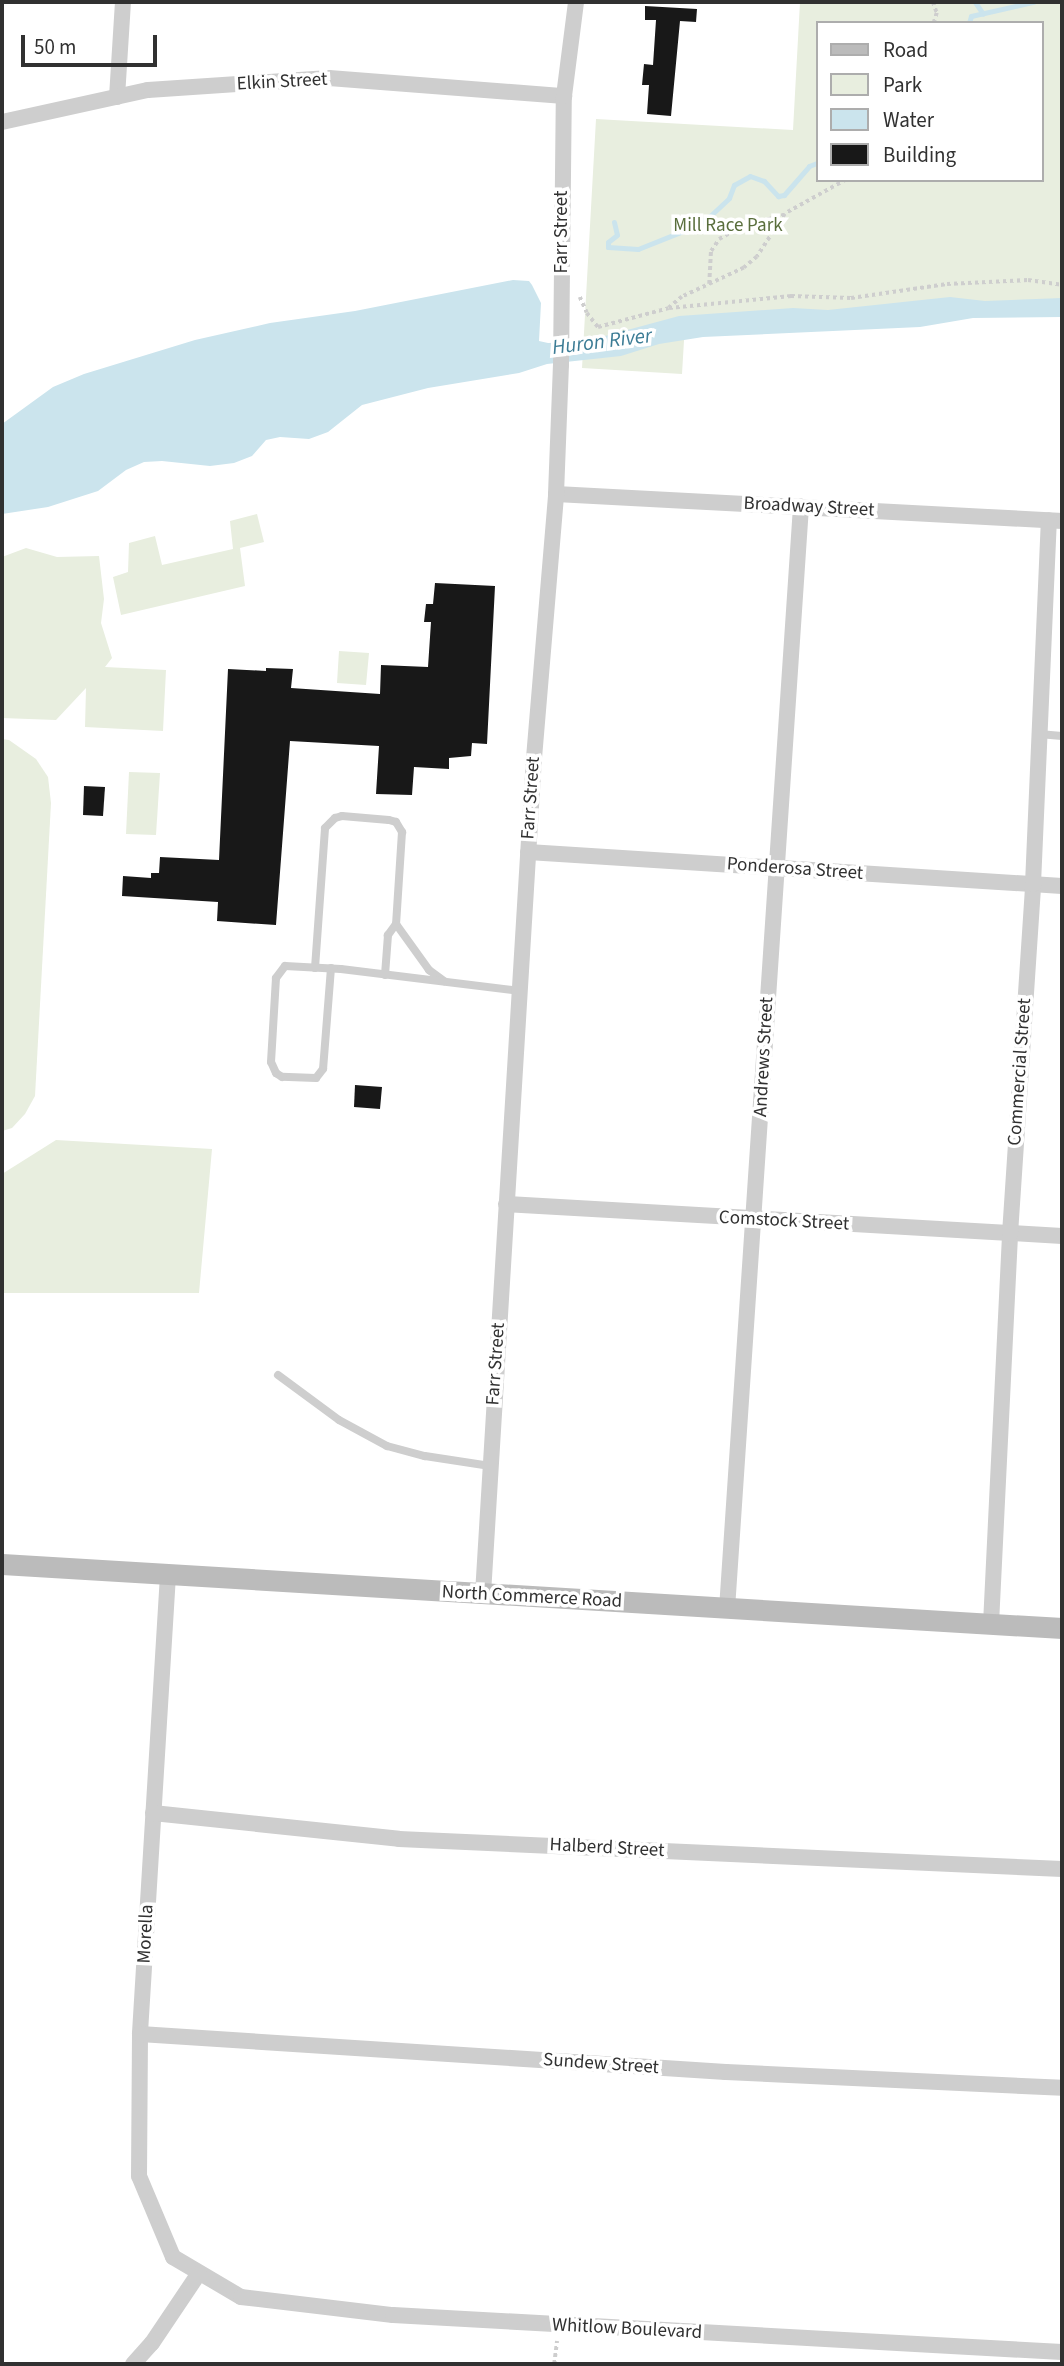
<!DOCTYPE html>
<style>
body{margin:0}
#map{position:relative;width:1064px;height:2366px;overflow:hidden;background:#fff;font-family:"Source Sans 3",sans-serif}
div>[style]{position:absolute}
.green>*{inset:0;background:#e8eedf}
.water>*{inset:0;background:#cbe4ed}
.stream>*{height:5px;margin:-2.5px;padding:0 2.5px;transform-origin:2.5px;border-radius:2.5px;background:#cbe4ed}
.building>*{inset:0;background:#181818}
.path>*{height:3.5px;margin-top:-1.75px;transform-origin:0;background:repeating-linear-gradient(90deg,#cecece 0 3.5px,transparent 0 7px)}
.service>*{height:8px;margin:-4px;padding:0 4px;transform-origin:4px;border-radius:4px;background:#cecece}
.minor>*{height:16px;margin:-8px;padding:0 8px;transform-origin:8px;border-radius:8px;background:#cecece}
.secondary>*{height:21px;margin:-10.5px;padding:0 10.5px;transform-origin:10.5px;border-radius:10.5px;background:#bbb}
span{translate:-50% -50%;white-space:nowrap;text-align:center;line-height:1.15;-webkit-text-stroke:7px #fff;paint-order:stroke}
.street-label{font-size:19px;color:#313131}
.park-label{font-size:19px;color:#596e3c}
.water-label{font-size:21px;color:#3c7c95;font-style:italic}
.frame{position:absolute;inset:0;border:4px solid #313131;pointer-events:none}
.legend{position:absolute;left:816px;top:21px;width:228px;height:161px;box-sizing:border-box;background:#fff;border:2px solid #adadad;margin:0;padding:9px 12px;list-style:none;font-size:21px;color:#313131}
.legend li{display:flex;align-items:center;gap:14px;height:35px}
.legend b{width:35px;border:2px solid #adadad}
.scale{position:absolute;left:21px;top:35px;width:136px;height:32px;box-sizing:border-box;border:4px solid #313131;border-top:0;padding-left:9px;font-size:21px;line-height:24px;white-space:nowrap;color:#313131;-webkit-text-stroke:5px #fff;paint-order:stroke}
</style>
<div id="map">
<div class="green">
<i style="clip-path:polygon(evenodd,800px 2px,1062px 2px,1062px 308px,685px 324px,682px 374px,582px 368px,596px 119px,793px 130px,800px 2px,817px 23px,1041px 23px,1041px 180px,817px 180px,817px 23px)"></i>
<i style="clip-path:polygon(257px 514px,264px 542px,240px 548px,245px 586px,121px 615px,113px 577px,128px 572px,129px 543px,155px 536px,162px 565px,233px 549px,230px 521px)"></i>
<i style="clip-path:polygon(26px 548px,57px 557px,99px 556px,104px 599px,101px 623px,112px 658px,105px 667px,166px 670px,163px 731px,85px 727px,86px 688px,56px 720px,2px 718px,2px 557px)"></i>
<i style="clip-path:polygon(339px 651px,369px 653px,366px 685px,337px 683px)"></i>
<i style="clip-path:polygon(2px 739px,9px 740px,36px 759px,48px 777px,51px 803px,35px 1096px,25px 1114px,12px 1128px,2px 1131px)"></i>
<i style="clip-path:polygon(129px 772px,160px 773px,156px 835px,126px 834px)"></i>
<i style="clip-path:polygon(56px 1140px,212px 1149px,199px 1293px,2px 1293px,2px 1174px)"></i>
</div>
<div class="water">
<i style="clip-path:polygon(513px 280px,529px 281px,532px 285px,541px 303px,539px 341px,548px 343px,583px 342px,679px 316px,793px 308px,828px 310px,950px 297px,985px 301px,1062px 298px,1062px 317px,973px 318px,920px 327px,703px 337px,659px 344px,621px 356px,547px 364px,519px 373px,428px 388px,362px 405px,328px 432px,309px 439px,280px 437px,266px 440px,252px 456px,234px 463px,210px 466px,162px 461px,144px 462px,126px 470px,98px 491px,48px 507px,2px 514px,2px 424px,53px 387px,84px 374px,195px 340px,270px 323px,355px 311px)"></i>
</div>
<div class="stream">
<i style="left:975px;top:2px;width:14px;rotate:56deg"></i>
<i style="left:969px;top:23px;width:7px;rotate:-74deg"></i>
<i style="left:971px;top:16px;width:64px;rotate:-12.7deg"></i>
<i style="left:614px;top:222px;width:13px;rotate:77deg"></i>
<i style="left:617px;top:235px;width:11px;rotate:142deg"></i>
<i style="left:608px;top:242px;width:5px;rotate:90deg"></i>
<i style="left:608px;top:247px;width:30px;rotate:4deg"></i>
<i style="left:638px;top:249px;width:59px;rotate:-21.8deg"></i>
<i style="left:693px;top:227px;width:20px;rotate:-33deg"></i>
<i style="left:710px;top:216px;width:26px;rotate:-43deg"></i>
<i style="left:729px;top:198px;width:14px;rotate:-69deg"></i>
<i style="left:734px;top:185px;width:18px;rotate:-29deg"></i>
<i style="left:750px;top:176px;width:15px;rotate:20deg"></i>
<i style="left:764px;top:181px;width:21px;rotate:47deg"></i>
<i style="left:778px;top:196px;width:6px;rotate:-9deg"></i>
<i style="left:784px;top:195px;width:38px;rotate:-49deg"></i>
<i style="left:809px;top:166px;width:9px;rotate:-21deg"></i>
</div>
<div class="building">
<i style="clip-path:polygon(645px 6px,697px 9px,696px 22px,680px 21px,671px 116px,647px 114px,649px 85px,642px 85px,644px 64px,653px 65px,656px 20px,645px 20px)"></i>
<i style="clip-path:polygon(435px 583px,495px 586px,487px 744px,472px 743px,471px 756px,449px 758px,449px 769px,414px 767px,412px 795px,376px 794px,379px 746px,290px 741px,276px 925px,217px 921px,218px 902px,122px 896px,123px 876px,151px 878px,151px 873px,159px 873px,160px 857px,219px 860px,228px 669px,266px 671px,266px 668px,293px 669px,291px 688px,380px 694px,381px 665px,428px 667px,431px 622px,424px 622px,426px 604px,433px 604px)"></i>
<i style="clip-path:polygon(84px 786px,105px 787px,103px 816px,83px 815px)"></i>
<i style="clip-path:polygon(355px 1085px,382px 1087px,380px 1109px,354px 1107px)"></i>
</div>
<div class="path">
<i style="left:933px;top:2px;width:12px;rotate:70deg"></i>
<i style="left:937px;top:13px;width:10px;rotate:107deg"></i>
<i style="left:846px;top:180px;width:70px;rotate:150.9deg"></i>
<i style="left:785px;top:214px;width:51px;rotate:123.1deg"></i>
<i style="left:757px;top:257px;width:17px;rotate:140deg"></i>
<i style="left:744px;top:268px;width:68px;rotate:154.9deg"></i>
<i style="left:682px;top:297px;width:17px;rotate:140deg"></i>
<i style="left:669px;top:308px;width:123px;rotate:-5.6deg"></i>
<i style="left:791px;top:296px;width:60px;rotate:1.9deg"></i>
<i style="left:851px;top:298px;width:97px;rotate:-8.3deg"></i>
<i style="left:947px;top:284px;width:81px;rotate:-2.8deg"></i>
<i style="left:1028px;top:280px;width:34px;rotate:8deg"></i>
<i style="left:709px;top:284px;width:33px;rotate:-87deg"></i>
<i style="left:711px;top:251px;width:14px;rotate:-56deg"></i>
<i style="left:719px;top:239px;width:25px;rotate:-29deg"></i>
<i style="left:741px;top:227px;width:44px;rotate:-15.9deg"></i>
<i style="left:580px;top:297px;width:17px;rotate:66deg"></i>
<i style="left:587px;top:313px;width:18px;rotate:52deg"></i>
<i style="left:598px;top:327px;width:73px;rotate:-15deg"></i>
<i style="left:554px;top:2364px;width:23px;rotate:-83deg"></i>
</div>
<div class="service">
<i style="left:1039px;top:734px;width:23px;rotate:5deg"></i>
<i style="left:396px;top:924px;width:57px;rotate:54.3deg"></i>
<i style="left:429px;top:970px;width:19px;rotate:36deg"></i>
<i style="left:315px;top:968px;width:140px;rotate:-85.9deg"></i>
<i style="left:325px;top:828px;width:14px;rotate:-45deg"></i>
<i style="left:335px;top:818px;width:7px;rotate:-16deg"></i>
<i style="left:342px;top:816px;width:47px;rotate:4.9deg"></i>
<i style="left:389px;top:820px;width:7px;rotate:16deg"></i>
<i style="left:396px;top:822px;width:12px;rotate:59deg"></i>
<i style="left:402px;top:832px;width:92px;rotate:93.7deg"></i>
<i style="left:396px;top:924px;width:14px;rotate:126deg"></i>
<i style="left:388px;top:935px;width:40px;rotate:94.3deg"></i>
<i style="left:331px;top:968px;width:101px;rotate:94.5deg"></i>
<i style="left:323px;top:1069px;width:11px;rotate:128deg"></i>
<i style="left:316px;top:1078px;width:34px;rotate:-178deg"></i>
<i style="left:282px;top:1077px;width:7px;rotate:-146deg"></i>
<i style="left:276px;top:1073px;width:12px;rotate:-114deg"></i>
<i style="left:271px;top:1062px;width:84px;rotate:-86.6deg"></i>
<i style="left:276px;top:978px;width:15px;rotate:-53deg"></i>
<i style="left:285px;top:966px;width:56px;rotate:3.1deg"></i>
<i style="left:341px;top:969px;width:179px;rotate:7deg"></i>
<i style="left:278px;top:1375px;width:76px;rotate:36.4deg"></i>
<i style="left:339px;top:1420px;width:55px;rotate:28.4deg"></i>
<i style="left:387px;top:1446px;width:39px;rotate:15deg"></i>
<i style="left:425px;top:1456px;width:66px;rotate:8.7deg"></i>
</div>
<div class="minor">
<i style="left:117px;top:97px;width:95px;rotate:-86.4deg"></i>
<i style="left:2px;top:122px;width:149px;rotate:-12.4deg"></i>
<i style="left:148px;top:90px;width:181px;rotate:-3.8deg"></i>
<i style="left:329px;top:78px;width:236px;rotate:4.4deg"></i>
<i style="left:556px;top:494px;width:507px;rotate:3.05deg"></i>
<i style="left:528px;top:852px;width:535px;rotate:3.64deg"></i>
<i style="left:506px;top:1204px;width:557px;rotate:3.29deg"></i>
<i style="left:168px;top:1575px;width:460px;rotate:93.5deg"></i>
<i style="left:140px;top:2034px;width:142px;rotate:90.4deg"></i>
<i style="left:139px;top:2176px;width:88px;rotate:67.2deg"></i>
<i style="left:173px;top:2257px;width:79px;rotate:30.5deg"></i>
<i style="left:241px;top:2297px;width:153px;rotate:6.8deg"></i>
<i style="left:393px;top:2315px;width:670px;rotate:3.17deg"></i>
<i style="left:483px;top:1594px;width:838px;rotate:-86.51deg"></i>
<i style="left:534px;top:758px;width:265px;rotate:-85.2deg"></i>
<i style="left:556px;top:494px;width:129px;rotate:-87.8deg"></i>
<i style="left:561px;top:365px;width:269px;rotate:-89.4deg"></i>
<i style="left:564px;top:96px;width:95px;rotate:-82.7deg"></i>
<i style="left:727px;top:1609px;width:1105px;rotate:-86.16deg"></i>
<i style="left:991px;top:1624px;width:390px;rotate:-87.2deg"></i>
<i style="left:1010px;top:1234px;width:351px;rotate:-86.2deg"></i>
<i style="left:1033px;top:884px;width:364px;rotate:-87.5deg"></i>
<i style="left:153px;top:1813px;width:247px;rotate:6deg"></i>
<i style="left:399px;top:1839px;width:664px;rotate:2.59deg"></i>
<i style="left:140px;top:2034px;width:587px;rotate:3.71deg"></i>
<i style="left:726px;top:2072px;width:336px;rotate:2.7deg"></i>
<i style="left:133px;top:2364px;width:28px;rotate:-48deg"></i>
<i style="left:152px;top:2343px;width:84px;rotate:-56.1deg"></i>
</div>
<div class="secondary">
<i style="left:2px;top:1564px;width:1062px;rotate:3.46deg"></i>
</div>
<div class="street-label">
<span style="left:282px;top:82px;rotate:-3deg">Elkin Street</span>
<span style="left:562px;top:232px;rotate:-90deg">Farr Street</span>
<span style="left:809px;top:507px;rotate:3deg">Broadway Street</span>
<span style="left:531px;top:798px;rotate:-86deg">Farr Street</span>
<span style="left:795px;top:869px;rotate:4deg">Ponderosa Street</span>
<span style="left:764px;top:1057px;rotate:-87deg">Andrews Street</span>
<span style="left:1020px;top:1072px;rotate:-86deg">Commercial Street</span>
<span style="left:784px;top:1221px;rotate:3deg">Comstock Street</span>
<span style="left:496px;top:1364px;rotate:-86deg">Farr Street</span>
<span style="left:532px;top:1597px;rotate:3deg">North Commerce Road</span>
<span style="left:607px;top:1848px;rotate:3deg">Halberd Street</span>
<span style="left:146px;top:1934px;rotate:-87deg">Morella</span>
<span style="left:601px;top:2064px;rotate:4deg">Sundew Street</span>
<span style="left:627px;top:2329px;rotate:3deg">Whitlow Boulevard</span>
</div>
<div class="park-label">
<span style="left:728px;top:226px">Mill Race Park</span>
</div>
<div class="water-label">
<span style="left:602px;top:341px;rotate:-7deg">Huron River</span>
</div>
<div class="frame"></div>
<ul class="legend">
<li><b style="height:9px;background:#bbb"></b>Road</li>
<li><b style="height:19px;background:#e8eedf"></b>Park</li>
<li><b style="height:19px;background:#cbe4ed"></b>Water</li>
<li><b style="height:19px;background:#181818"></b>Building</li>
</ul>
<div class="scale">50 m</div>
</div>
